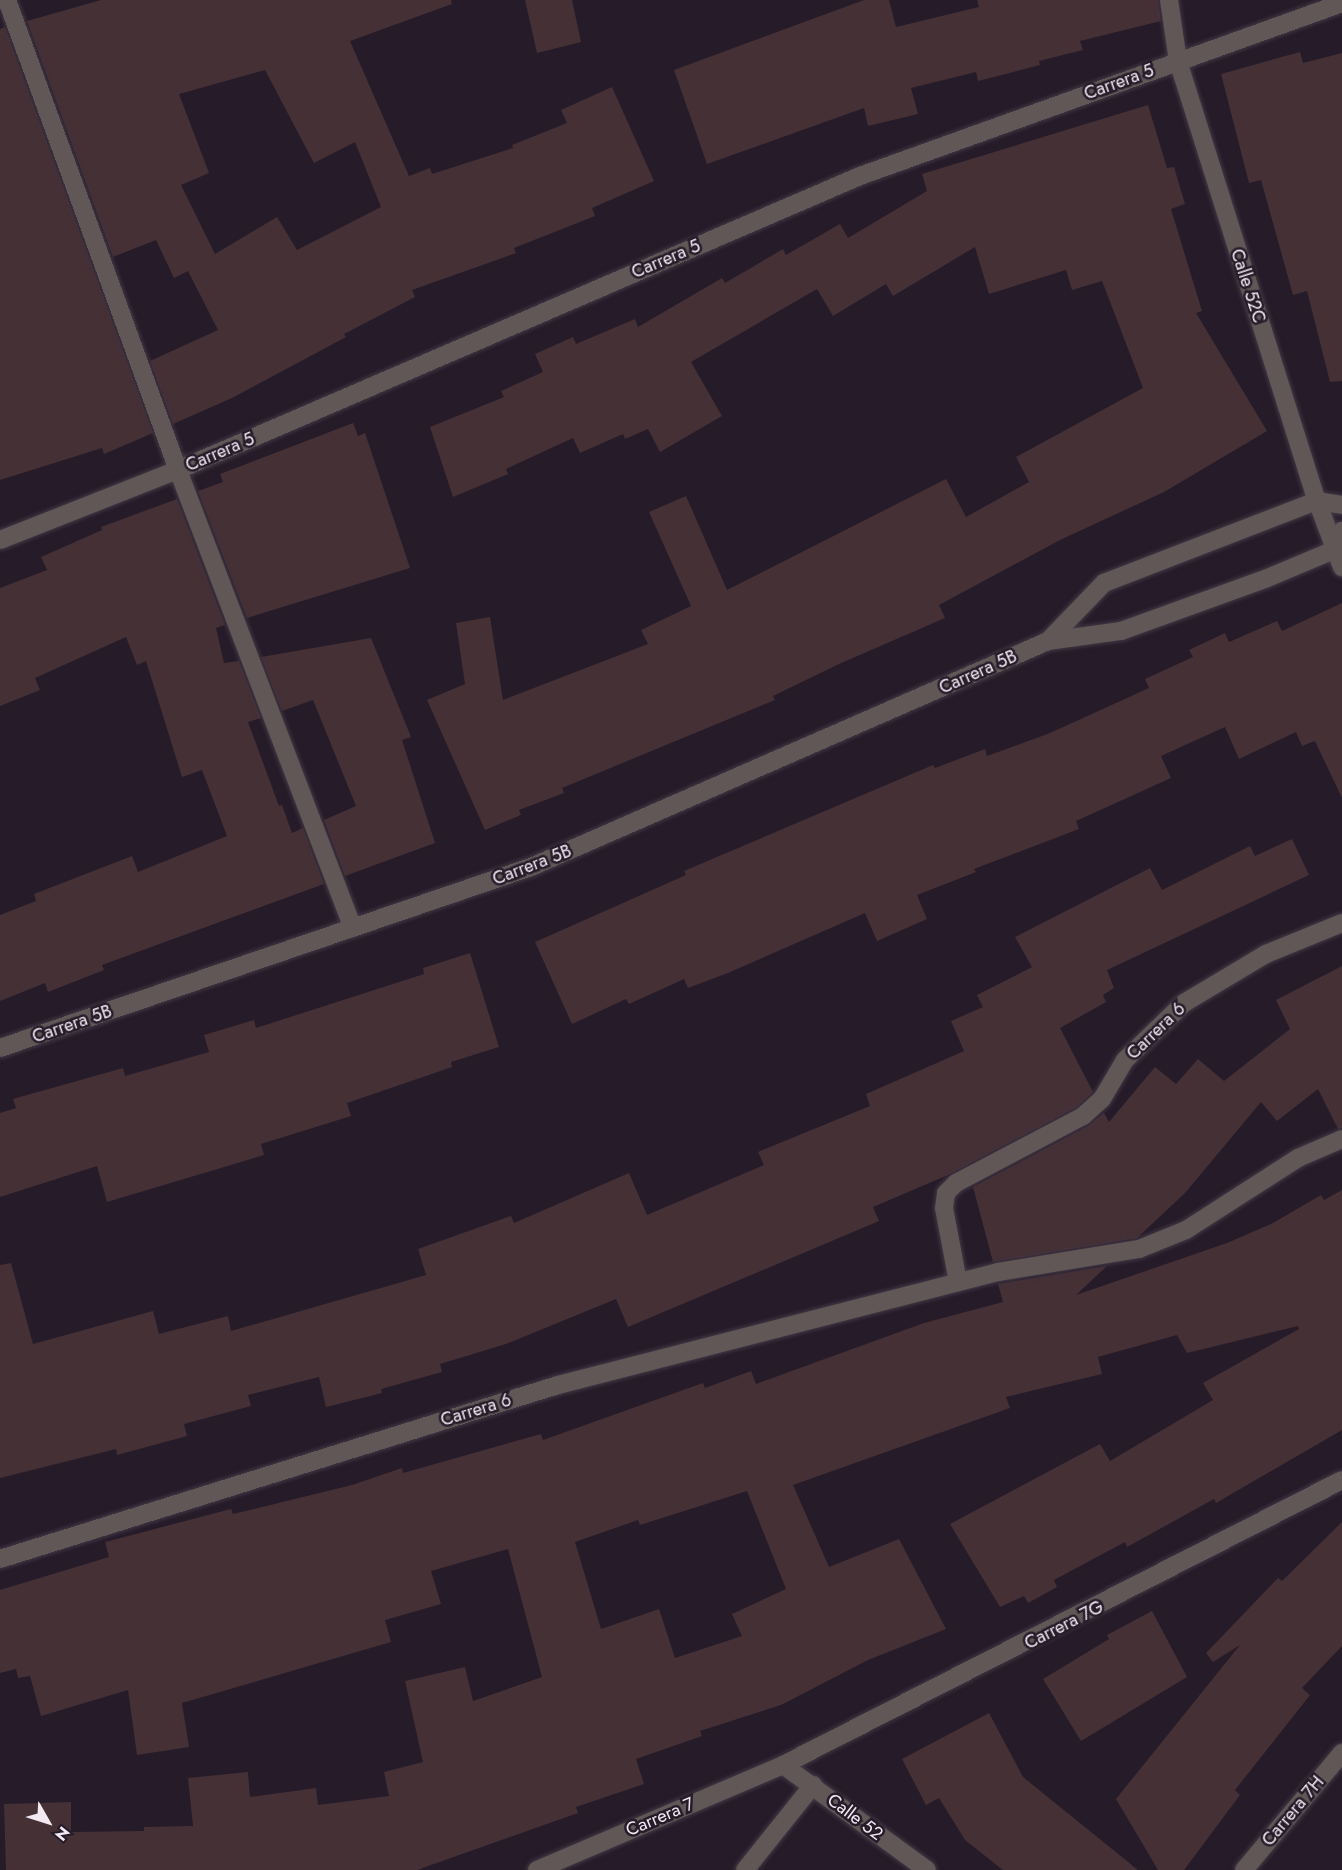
<!DOCTYPE html>
<style>
body{margin:0}
#map{position:relative;width:1342px;height:1870px;overflow:hidden;background:#261b29;font-family:Jost,sans-serif}
div>[style]{position:absolute}
.building>*{inset:0;background:#453036}
.roads{filter:drop-shadow(0 0 2px #433845) drop-shadow(0 0 2px #433845)}
.minor>*{height:18px;margin:-9px;padding:0 9px;transform-origin:9px;border-radius:9px;background:#615757}
span{translate:-50% -50%;white-space:nowrap;text-align:center;line-height:1.15;-webkit-text-stroke:5px #261b29;paint-order:stroke}
.street-label{font-size:18px;color:#f2e9f3}
.north{position:absolute;left:18px;top:1792px;width:60px;height:60px;-webkit-text-stroke:4px #261b29;paint-order:stroke;rotate:129deg;font-size:16px;font-weight:700;line-height:24px;text-align:center;color:#f2e9f3}
.north::after{content:'';display:block;margin:auto;width:21px;height:27px;background:#f2e9f3;clip-path:polygon(50% 0,100% 100%,50% 72%,0 100%)}
</style>
<div id="map">
<div class="building">
<i style="clip-path:polygon(evenodd,101px 0,451px 0,452px 4px,350px 41px,409px 176px,430px 168px,432px 174px,513px 148px,512px 145px,567px 123px,561px 110px,612px 87px,654px 181px,592px 208px,595px 216px,514px 248px,516px 253px,412px 290px,415px 297px,344px 334px,346px 337px,232px 398px,173px 424px,150px 361px,218px 330px,188px 271px,174px 278px,156px 240px,113px 257px,27px 21px,101px 0,265px 70px,314px 163px,355px 142px,381px 207px,297px 250px,277px 217px,215px 254px,181px 185px,209px 173px,179px 94px,265px 70px)"></i>
<i style="clip-path:polygon(525px 0,572px 0,581px 42px,537px 53px)"></i>
<i style="clip-path:polygon(864px 0,889px 0,896px 27px,979px 7px,977px 0,1158px 0,1161px 21px,1080px 41px,1083px 50px,1039px 61px,1040px 65px,978px 81px,976px 72px,911px 88px,918px 114px,868px 126px,864px 108px,707px 164px,674px 70px)"></i>
<i style="clip-path:polygon(5px 27px,153px 433px,104px 454px,102px 448px,0 480px,0 29px)"></i>
<i style="clip-path:polygon(1300px 52px,1303px 63px,1342px 53px,1342px 381px,1330px 382px,1307px 291px,1293px 295px,1261px 180px,1249px 183px,1221px 74px)"></i>
<i style="clip-path:polygon(1148px 105px,1167px 168px,1174px 167px,1185px 204px,1171px 209px,1202px 311px,1196px 313px,1267px 431px,1164px 492px,1060px 540px,939px 605px,945px 618px,839px 664px,773px 696px,775px 700px,562px 788px,564px 793px,519px 810px,521px 815px,485px 830px,427px 700px,465px 684px,456px 623px,490px 617px,503px 700px,648px 644px,641px 630px,691px 606px,649px 512px,686px 496px,727px 590px,946px 479px,966px 517px,1029px 482px,1016px 457px,1143px 388px,1102px 281px,1072px 290px,1066px 270px,989px 294px,975px 247px,893px 296px,886px 284px,833px 316px,817px 289px,691px 362px,722px 416px,660px 452px,648px 429px,625px 439px,623px 434px,580px 453px,573px 438px,506px 469px,508px 474px,453px 497px,430px 427px,504px 397px,501px 391px,543px 372px,535px 354px,573px 337px,576px 344px,635px 319px,638px 327px,722px 278px,725px 283px,783px 249px,786px 255px,840px 224px,848px 238px,927px 191px,922px 174px)"></i>
<i style="clip-path:polygon(353px 423px,358px 436px,365px 433px,410px 568px,247px 618px,198px 491px,223px 482px,220px 474px)"></i>
<i style="clip-path:polygon(177px 499px,225px 625px,216px 628px,224px 663px,239px 661px,261px 718px,248px 722px,279px 806px,282px 805px,292px 833px,303px 828px,324px 884px,102px 965px,104px 970px,48px 992px,45px 983px,0 1001px,0 915px,36px 901px,34px 894px,132px 856px,138px 872px,227px 836px,202px 770px,182px 777px,146px 661px,137px 665px,126px 637px,35px 678px,40px 690px,0 706px,0 588px,47px 570px,41px 557px,102px 530px,101px 527px)"></i>
<i style="clip-path:polygon(1342px 603px,1342px 798px,1315px 741px,1302px 746px,1296px 732px,1239px 759px,1225px 727px,1161px 756px,1171px 778px,1076px 821px,1079px 829px,974px 869px,976px 872px,917px 895px,927px 919px,877px 941px,865px 913px,728px 973px,688px 988px,684px 979px,629px 1004px,626px 999px,572px 1024px,535px 942px,686px 875px,684px 871px,933px 765px,935px 768px,985px 749px,987px 756px,1050px 733px,1149px 688px,1145px 679px,1193px 657px,1189px 650px,1225px 633px,1229px 642px,1277px 621px,1282px 631px)"></i>
<i style="clip-path:polygon(371px 638px,411px 737px,402px 740px,435px 843px,345px 876px,324px 820px,356px 806px,313px 700px,282px 711px,261px 657px)"></i>
<i style="clip-path:polygon(1292px 839px,1309px 875px,1107px 970px,1114px 988px,1103px 995px,1106px 1002px,1060px 1028px,1093px 1092px,1077px 1107px,948px 1175px,873px 1207px,879px 1221px,628px 1327px,616px 1299px,506px 1344px,440px 1364px,442px 1372px,381px 1389px,382px 1393px,326px 1407px,319px 1377px,248px 1395px,251px 1406px,184px 1424px,187px 1436px,117px 1455px,116px 1449px,0 1478px,0 1265px,11px 1263px,33px 1344px,153px 1311px,159px 1334px,228px 1316px,231px 1331px,426px 1275px,418px 1249px,511px 1216px,514px 1223px,629px 1173px,647px 1215px,764px 1165px,758px 1152px,870px 1106px,866px 1094px,964px 1051px,951px 1021px,983px 1007px,977px 995px,1032px 967px,1015px 937px,1150px 868px,1162px 890px,1250px 846px,1255px 856px)"></i>
<i style="clip-path:polygon(470px 953px,499px 1047px,451px 1062px,452px 1067px,347px 1103px,351px 1116px,261px 1144px,264px 1155px,107px 1202px,97px 1166px,0 1197px,0 1113px,16px 1108px,13px 1099px,123px 1068px,125px 1076px,209px 1052px,204px 1035px,254px 1020px,256px 1028px,424px 974px,423px 968px)"></i>
<i style="clip-path:polygon(1342px 966px,1342px 1128px,1338px 1129px,1318px 1089px,1277px 1121px,1261px 1102px,1185px 1193px,1137px 1238px,993px 1262px,973px 1187px,1088px 1126px,1104px 1113px,1109px 1122px,1155px 1067px,1176px 1084px,1198px 1059px,1224px 1081px,1290px 1029px,1276px 1000px)"></i>
<i style="clip-path:polygon(evenodd,1342px 1190px,1342px 1430px,1216px 1503px,1214px 1499px,1127px 1547px,1125px 1542px,1054px 1580px,1057px 1587px,1028px 1603px,1024px 1596px,1000px 1607px,950px 1524px,1100px 1444px,1110px 1461px,1213px 1400px,1203px 1383px,1299px 1329px,1298px 1326px,1187px 1353px,1177px 1335px,1098px 1357px,1102px 1374px,1006px 1397px,1010px 1408px,793px 1485px,829px 1567px,899px 1539px,946px 1629px,868px 1660px,781px 1705px,700px 1731px,702px 1736px,636px 1759px,644px 1784px,576px 1807px,578px 1813px,417px 1870px,6px 1870px,4px 1804px,71px 1802px,71px 1832px,144px 1831px,144px 1827px,193px 1826px,188px 1778px,248px 1772px,250px 1797px,316px 1788px,318px 1805px,389px 1796px,384px 1772px,423px 1762px,405px 1681px,465px 1667px,473px 1701px,542px 1677px,508px 1549px,431px 1571px,441px 1604px,385px 1620px,391px 1642px,182px 1703px,189px 1747px,137px 1755px,128px 1690px,41px 1716px,30px 1676px,18px 1678px,16px 1669px,0 1673px,0 1590px,109px 1557px,105px 1542px,231px 1509px,233px 1514px,352px 1485px,402px 1468px,403px 1473px,541px 1434px,543px 1440px,703px 1383px,705px 1388px,751px 1371px,756px 1384px,924px 1323px,1003px 1302px,998px 1284px,1107px 1266px,1076px 1295px,1227px 1243px,1273px 1223px,1321px 1195px,1324px 1200px,1342px 1190px,747px 1491px,786px 1589px,732px 1614px,742px 1636px,675px 1658px,659px 1609px,601px 1629px,575px 1542px,638px 1520px,640px 1525px,747px 1491px)"></i>
<i style="clip-path:polygon(1342px 1522px,1342px 1646px,1302px 1688px,1310px 1695px,1235px 1790px,1240px 1795px,1184px 1870px,1158px 1870px,1116px 1799px,1240px 1645px,1213px 1662px,1206px 1653px,1278px 1578px,1282px 1581px)"></i>
<i style="clip-path:polygon(1152px 1611px,1187px 1677px,1081px 1741px,1043px 1679px,1109px 1639px,1107px 1635px)"></i>
<i style="clip-path:polygon(989px 1713px,1023px 1777px,1138px 1870px,1003px 1870px,965px 1840px,939px 1798px,926px 1805px,902px 1759px)"></i>
</div>
<div class="roads">
<div class="minor">
<i style="left:7px;top:0;width:500px;rotate:70.01deg"></i>
<i style="left:178px;top:470px;width:490px;rotate:69.1deg"></i>
<i style="left:1169px;top:0;width:62px;rotate:81.6deg"></i>
<i style="left:1178px;top:61px;width:461px;rotate:72.5deg"></i>
<i style="left:1317px;top:501px;width:71px;rotate:69.3deg"></i>
<i style="left:0;top:540px;width:191px;rotate:-21.5deg"></i>
<i style="left:178px;top:470px;width:743px;rotate:-23.32deg"></i>
<i style="left:860px;top:176px;width:512px;rotate:-19.74deg"></i>
<i style="left:1048px;top:641px;width:81px;rotate:-46deg"></i>
<i style="left:1104px;top:583px;width:228px;rotate:-21.1deg"></i>
<i style="left:1317px;top:501px;width:25px;rotate:9deg"></i>
<i style="left:0;top:1048px;width:561px;rotate:-18.82deg"></i>
<i style="left:531px;top:867px;width:564px;rotate:-23.61deg"></i>
<i style="left:1048px;top:641px;width:74px;rotate:-7.8deg"></i>
<i style="left:1121px;top:631px;width:153px;rotate:-19.9deg"></i>
<i style="left:1265px;top:579px;width:75px;rotate:-22.8deg"></i>
<i style="left:1334px;top:550px;width:21px;rotate:-67deg"></i>
<i style="left:958px;top:1282px;width:75px;rotate:-100.7deg"></i>
<i style="left:944px;top:1208px;width:15px;rotate:-82deg"></i>
<i style="left:946px;top:1193px;width:14px;rotate:-45deg"></i>
<i style="left:956px;top:1183px;width:144px;rotate:-27.8deg"></i>
<i style="left:1083px;top:1116px;width:25px;rotate:-42deg"></i>
<i style="left:1102px;top:1099px;width:45px;rotate:-59.5deg"></i>
<i style="left:1125px;top:1060px;width:82px;rotate:-44deg"></i>
<i style="left:1184px;top:1003px;width:96px;rotate:-30.9deg"></i>
<i style="left:1266px;top:954px;width:82px;rotate:-22.2deg"></i>
<i style="left:0;top:1559px;width:584px;rotate:-17.32deg"></i>
<i style="left:558px;top:1385px;width:454px;rotate:-14.4deg"></i>
<i style="left:998px;top:1272px;width:143px;rotate:-9.3deg"></i>
<i style="left:1139px;top:1249px;width:51px;rotate:-22deg"></i>
<i style="left:1186px;top:1230px;width:133px;rotate:-32.7deg"></i>
<i style="left:1298px;top:1158px;width:48px;rotate:-23.4deg"></i>
<i style="left:783px;top:1765px;width:178px;rotate:36.1deg"></i>
<i style="left:537px;top:1870px;width:267px;rotate:-23.1deg"></i>
<i style="left:783px;top:1765px;width:627px;rotate:-27.01deg"></i>
<i style="left:745px;top:1870px;width:109px;rotate:-51.3deg"></i>
<i style="left:1244px;top:1870px;width:153px;rotate:-50.1deg"></i>
</div>
</div>
<div class="street-label">
<span style="left:1119px;top:82px;rotate:-20deg">Carrera 5</span>
<span style="left:666px;top:259px;rotate:-23deg">Carrera 5</span>
<span style="left:1248px;top:286px;rotate:72deg">Calle 52C</span>
<span style="left:220px;top:452px;rotate:-23deg">Carrera 5</span>
<span style="left:978px;top:672px;rotate:-24deg">Carrera 5B</span>
<span style="left:532px;top:865px;rotate:-21deg">Carrera 5B</span>
<span style="left:72px;top:1024px;rotate:-19deg">Carrera 5B</span>
<span style="left:1156px;top:1031px;rotate:-44deg">Carrera 6</span>
<span style="left:476px;top:1410px;rotate:-17deg">Carrera 6</span>
<span style="left:1064px;top:1625px;rotate:-27deg">Carrera 7G</span>
<span style="left:1293px;top:1811px;rotate:-50deg">Carrera 7H</span>
<span style="left:660px;top:1817px;rotate:-23deg">Carrera 7</span>
<span style="left:855px;top:1817px;rotate:37deg">Calle 52</span>
</div>
<div class="north">N</div>
</div>
